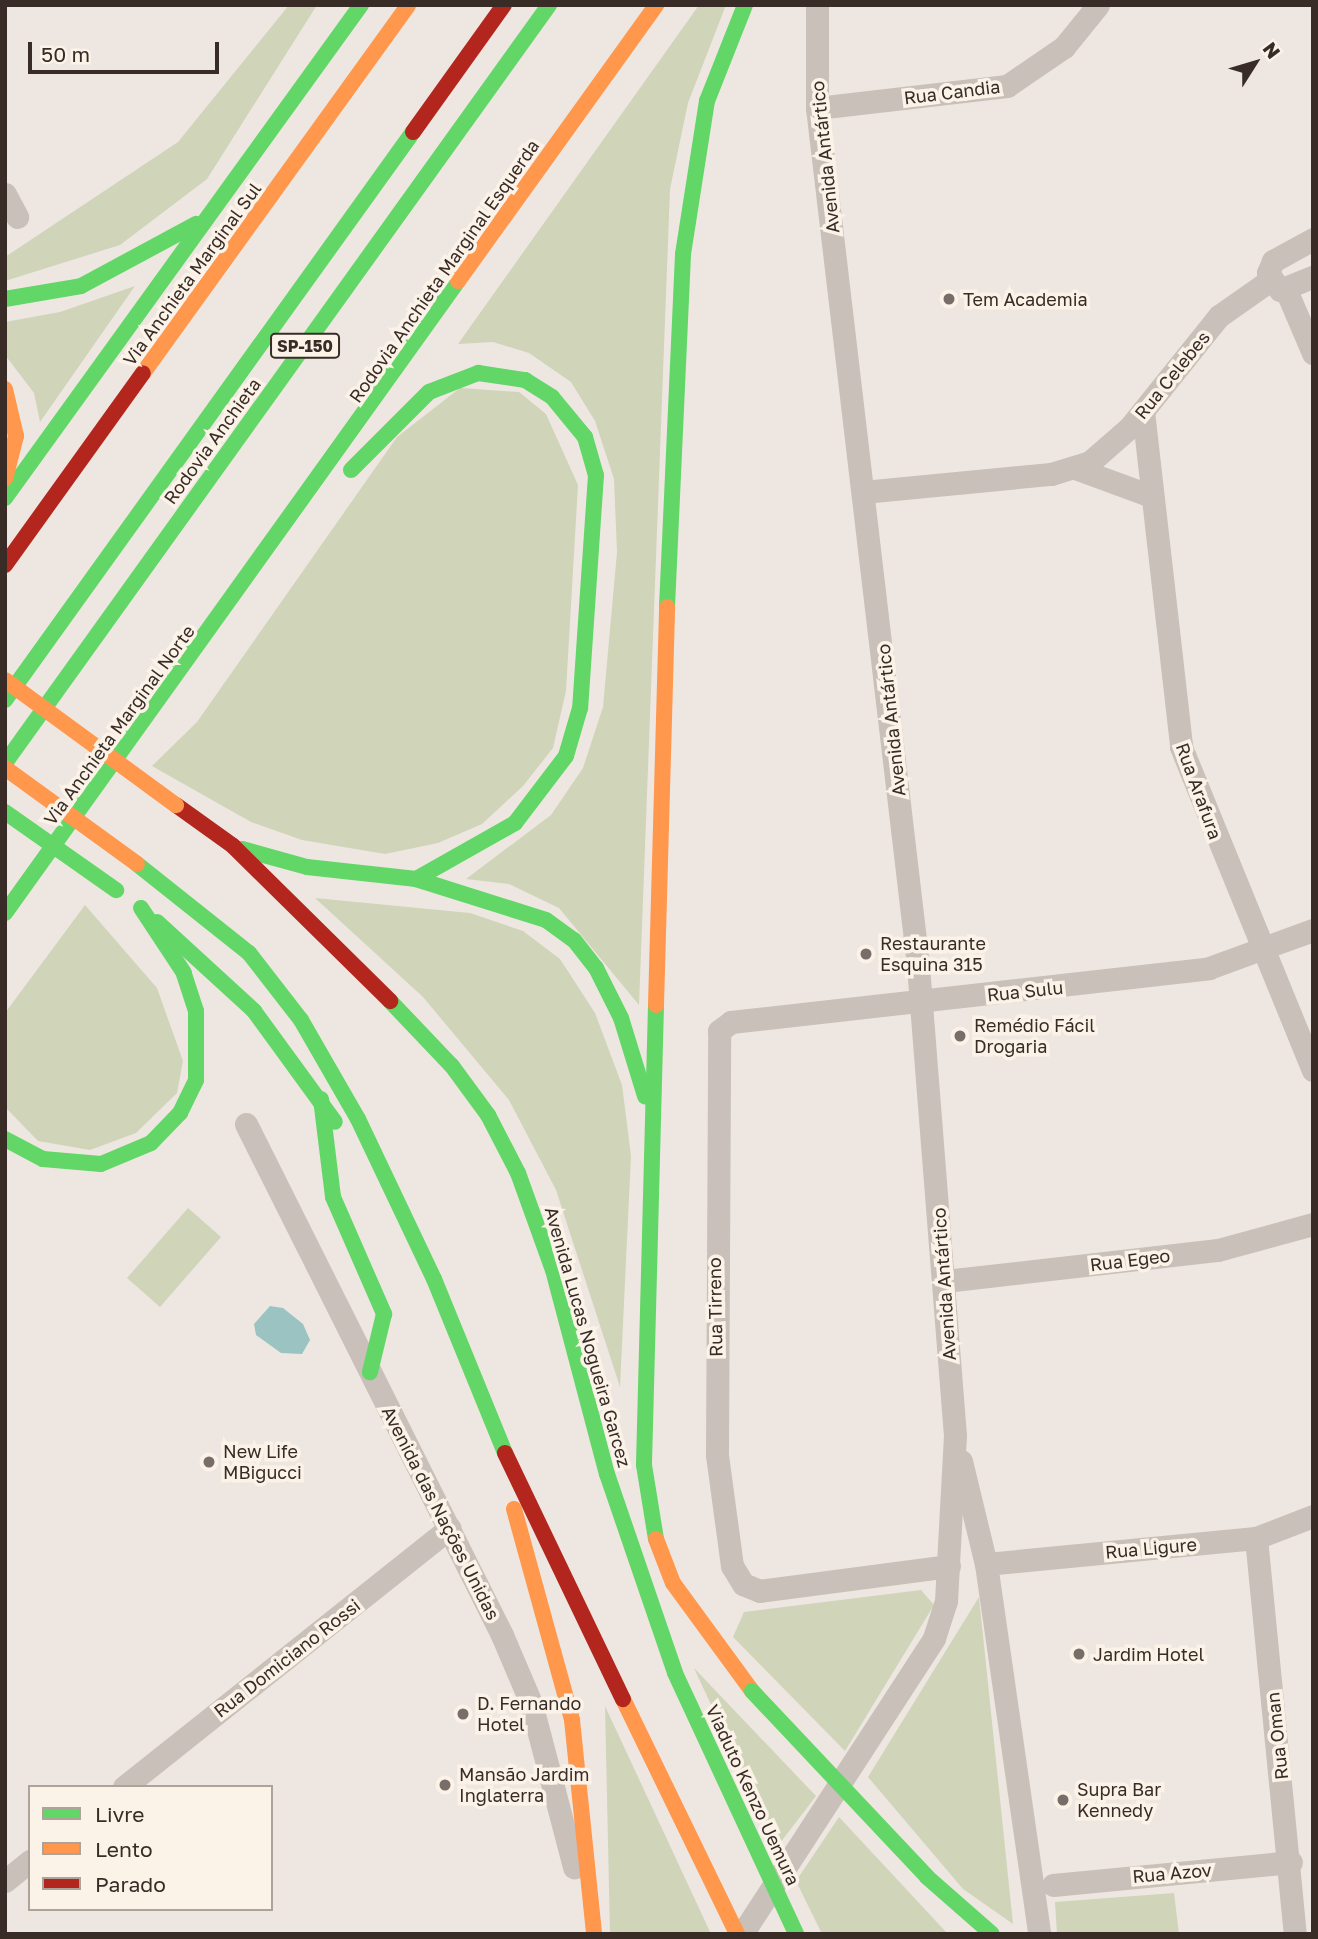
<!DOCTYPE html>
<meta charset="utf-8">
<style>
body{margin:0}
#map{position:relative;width:1318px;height:1939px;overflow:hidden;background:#eee7e1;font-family:"Golos Text",sans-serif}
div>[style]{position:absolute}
.green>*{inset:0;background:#d0d4b9}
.water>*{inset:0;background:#9bc3c2}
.street>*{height:23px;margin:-11.5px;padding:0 11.5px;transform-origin:11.5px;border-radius:11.5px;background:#c8c0b9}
.fast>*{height:16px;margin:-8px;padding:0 8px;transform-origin:8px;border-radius:8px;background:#63d668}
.slow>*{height:16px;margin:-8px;padding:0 8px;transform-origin:8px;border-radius:8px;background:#ff974d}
.jam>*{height:16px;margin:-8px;padding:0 8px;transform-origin:8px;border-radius:8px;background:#b3261e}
.fast-bridge>*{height:16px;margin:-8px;padding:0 8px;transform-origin:8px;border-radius:8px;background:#63d668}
.slow-bridge>*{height:16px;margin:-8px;padding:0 8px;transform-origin:8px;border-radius:8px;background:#ff974d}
.dots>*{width:19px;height:19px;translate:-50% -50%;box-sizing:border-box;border:4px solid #fbf2e8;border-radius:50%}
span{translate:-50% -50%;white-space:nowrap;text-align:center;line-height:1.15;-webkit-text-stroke:7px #fbf2e8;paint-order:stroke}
.shield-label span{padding:2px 5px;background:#fbf2e8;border:2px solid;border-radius:5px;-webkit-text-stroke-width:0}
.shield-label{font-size:16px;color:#392c27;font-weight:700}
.street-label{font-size:18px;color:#392c27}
.poi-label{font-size:18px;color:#392c27}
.left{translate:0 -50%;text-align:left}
.frame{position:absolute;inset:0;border:7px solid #392c27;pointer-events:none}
.legend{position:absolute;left:28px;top:1785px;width:245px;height:126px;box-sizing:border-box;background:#fbf2e8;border:2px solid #ada39b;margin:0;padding:9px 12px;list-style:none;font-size:21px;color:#392c27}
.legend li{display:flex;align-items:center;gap:14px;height:35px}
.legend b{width:35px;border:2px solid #ada39b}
.north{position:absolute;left:1220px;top:28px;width:70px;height:70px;-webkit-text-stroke:5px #fbf2e8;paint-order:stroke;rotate:53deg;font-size:19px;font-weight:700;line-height:28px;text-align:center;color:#392c27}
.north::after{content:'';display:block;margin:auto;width:24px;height:32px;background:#392c27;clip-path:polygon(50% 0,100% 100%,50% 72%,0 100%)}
.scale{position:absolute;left:28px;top:42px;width:191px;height:32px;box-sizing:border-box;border:4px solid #392c27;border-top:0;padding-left:9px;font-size:21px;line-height:24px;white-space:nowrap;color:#392c27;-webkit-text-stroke:5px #fbf2e8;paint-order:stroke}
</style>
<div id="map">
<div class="green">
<i style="clip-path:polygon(289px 5px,317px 5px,207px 179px,120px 245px,5px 281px,5px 257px,178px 142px)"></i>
<i style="clip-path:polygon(699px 5px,726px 5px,688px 103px,670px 189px,639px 1005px,559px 908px,509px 884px,466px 879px,551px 815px,583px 768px,603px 707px,617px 552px,614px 479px,595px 421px,571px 382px,529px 353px,493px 342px,458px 344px)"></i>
<i style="clip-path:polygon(135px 286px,40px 422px,34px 393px,5px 355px,5px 322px,60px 312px)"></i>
<i style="clip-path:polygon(460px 388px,519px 392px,546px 414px,578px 485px,566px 691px,553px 748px,523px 786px,482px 824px,438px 843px,385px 854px,302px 840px,251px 822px,152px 766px,197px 722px,397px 437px)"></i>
<i style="clip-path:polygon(315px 898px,470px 913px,523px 931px,560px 959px,595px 1013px,622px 1085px,631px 1156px,620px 1387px,556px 1190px,509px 1100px,423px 997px)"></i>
<i style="clip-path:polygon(85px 905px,157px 988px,183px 1061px,177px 1093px,136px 1133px,90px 1150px,38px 1141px,5px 1107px,5px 1013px)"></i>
<i style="clip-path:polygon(188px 1208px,221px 1237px,160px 1307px,127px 1278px)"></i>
<i style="clip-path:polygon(921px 1590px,934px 1605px,845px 1751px,733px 1637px,744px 1612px)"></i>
<i style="clip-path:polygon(979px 1597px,1013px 1924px,963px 1889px,868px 1777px)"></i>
<i style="clip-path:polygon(694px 1668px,816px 1796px,777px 1847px)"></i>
<i style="clip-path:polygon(605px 1706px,711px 1934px,610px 1934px)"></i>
<i style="clip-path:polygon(839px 1817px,947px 1933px,822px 1934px,796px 1881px)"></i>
<i style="clip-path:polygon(1174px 1893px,1179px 1934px,1057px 1934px,1055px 1902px)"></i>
</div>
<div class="water">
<i style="clip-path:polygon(270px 1306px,283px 1308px,303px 1324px,310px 1340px,302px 1354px,281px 1353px,256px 1335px,254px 1324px)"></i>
</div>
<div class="street">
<i style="left:817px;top:108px;width:191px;rotate:-6.6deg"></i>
<i style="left:1007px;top:86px;width:69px;rotate:-34.4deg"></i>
<i style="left:1064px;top:47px;width:54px;rotate:-51deg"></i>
<i style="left:5px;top:194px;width:26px;rotate:62deg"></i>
<i style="left:1313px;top:239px;width:46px;rotate:151.2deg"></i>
<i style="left:1273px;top:261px;width:13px;rotate:113deg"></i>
<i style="left:1268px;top:273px;width:21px;rotate:55deg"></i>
<i style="left:1280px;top:290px;width:35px;rotate:-22deg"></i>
<i style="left:1286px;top:290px;width:69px;rotate:66.8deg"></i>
<i style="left:1143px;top:411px;width:338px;rotate:83.5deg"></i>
<i style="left:1181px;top:747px;width:349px;rotate:67.8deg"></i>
<i style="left:1075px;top:468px;width:81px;rotate:20.2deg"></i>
<i style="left:863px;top:492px;width:189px;rotate:-5.5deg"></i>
<i style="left:1051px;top:474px;width:41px;rotate:-17.1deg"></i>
<i style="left:1090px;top:462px;width:53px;rotate:-41.2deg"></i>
<i style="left:1130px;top:427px;width:142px;rotate:-51.3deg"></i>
<i style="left:1219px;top:316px;width:61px;rotate:-35deg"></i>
<i style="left:246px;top:1124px;width:572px;rotate:63.39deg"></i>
<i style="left:502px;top:1635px;width:74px;rotate:66.9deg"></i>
<i style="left:531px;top:1703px;width:170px;rotate:75.3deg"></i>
<i style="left:945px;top:1281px;width:275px;rotate:-6.5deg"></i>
<i style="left:1218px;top:1250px;width:98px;rotate:-15.3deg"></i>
<i style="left:961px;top:1461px;width:106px;rotate:76.4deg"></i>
<i style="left:986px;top:1564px;width:374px;rotate:81.8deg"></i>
<i style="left:1256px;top:1538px;width:398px;rotate:84.4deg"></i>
<i style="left:986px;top:1564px;width:271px;rotate:-5.5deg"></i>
<i style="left:1256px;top:1538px;width:61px;rotate:-21.1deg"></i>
<i style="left:949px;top:1566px;width:191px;rotate:172.5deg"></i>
<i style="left:760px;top:1591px;width:18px;rotate:-158deg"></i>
<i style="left:743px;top:1584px;width:21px;rotate:-121deg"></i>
<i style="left:732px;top:1566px;width:112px;rotate:-97.7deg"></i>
<i style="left:717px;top:1455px;width:424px;rotate:-89.7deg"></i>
<i style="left:719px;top:1031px;width:15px;rotate:-37deg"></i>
<i style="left:731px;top:1022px;width:481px;rotate:-6.4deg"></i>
<i style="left:1209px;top:968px;width:111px;rotate:-20.1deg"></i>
<i style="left:124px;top:1787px;width:416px;rotate:-38.5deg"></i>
<i style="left:5px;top:1881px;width:32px;rotate:-39deg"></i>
<i style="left:1053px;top:1885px;width:239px;rotate:-5.5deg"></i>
<i style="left:742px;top:1934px;width:353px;rotate:-57deg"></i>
<i style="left:934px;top:1638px;width:39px;rotate:-72deg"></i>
<i style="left:946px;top:1601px;width:165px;rotate:-86.9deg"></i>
<i style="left:955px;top:1436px;width:472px;rotate:-94.5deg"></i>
<i style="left:918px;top:965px;width:863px;rotate:-96.72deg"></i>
<i style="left:817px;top:108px;width:103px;rotate:-90deg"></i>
</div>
<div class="fast">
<i style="left:5px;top:299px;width:77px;rotate:-9.7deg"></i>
<i style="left:81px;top:286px;width:131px;rotate:-28.3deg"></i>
<i style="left:351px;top:470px;width:110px;rotate:-45deg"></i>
<i style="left:429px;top:392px;width:53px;rotate:-21.2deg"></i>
<i style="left:478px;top:373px;width:48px;rotate:8.5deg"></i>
<i style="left:525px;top:380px;width:32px;rotate:32deg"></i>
<i style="left:552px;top:397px;width:52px;rotate:50.5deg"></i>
<i style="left:585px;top:437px;width:40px;rotate:74deg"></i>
<i style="left:596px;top:475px;width:234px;rotate:93.9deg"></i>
<i style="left:580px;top:708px;width:50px;rotate:106.3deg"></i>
<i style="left:566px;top:756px;width:84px;rotate:127.3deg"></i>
<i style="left:515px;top:823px;width:114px;rotate:150.5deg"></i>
<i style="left:5px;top:498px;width:608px;rotate:-54.17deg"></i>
<i style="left:667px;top:607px;width:353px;rotate:-87.4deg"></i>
<i style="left:683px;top:254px;width:155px;rotate:-81.1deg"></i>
<i style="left:707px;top:101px;width:103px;rotate:-68.4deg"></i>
<i style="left:5px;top:700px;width:699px;rotate:-54.31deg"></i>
<i style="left:5px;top:763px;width:933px;rotate:-54.33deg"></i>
<i style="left:242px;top:849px;width:67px;rotate:15.5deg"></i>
<i style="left:307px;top:867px;width:110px;rotate:6.3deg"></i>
<i style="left:416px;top:879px;width:136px;rotate:17.5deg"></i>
<i style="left:546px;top:920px;width:34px;rotate:36deg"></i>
<i style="left:574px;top:940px;width:36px;rotate:52deg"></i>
<i style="left:596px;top:968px;width:56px;rotate:63.4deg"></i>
<i style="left:621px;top:1018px;width:82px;rotate:72.9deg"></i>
<i style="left:137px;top:864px;width:143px;rotate:38.5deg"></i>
<i style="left:249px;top:953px;width:85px;rotate:52.2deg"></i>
<i style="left:301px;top:1020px;width:114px;rotate:60.1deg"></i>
<i style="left:358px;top:1119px;width:177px;rotate:64.6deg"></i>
<i style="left:434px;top:1279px;width:188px;rotate:67.8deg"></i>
<i style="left:5px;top:913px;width:778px;rotate:-54.37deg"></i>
<i style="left:157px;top:922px;width:132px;rotate:42.5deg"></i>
<i style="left:254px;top:1011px;width:137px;rotate:53.9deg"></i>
<i style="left:390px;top:1001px;width:90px;rotate:46.4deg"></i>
<i style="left:452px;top:1066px;width:61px;rotate:53.7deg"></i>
<i style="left:488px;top:1115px;width:65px;rotate:62.7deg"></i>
<i style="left:518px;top:1173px;width:103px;rotate:70.2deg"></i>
<i style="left:553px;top:1270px;width:211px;rotate:75.2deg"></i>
<i style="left:607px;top:1474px;width:210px;rotate:71.1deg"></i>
<i style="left:656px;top:1005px;width:460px;rotate:91.5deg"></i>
<i style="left:644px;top:1465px;width:75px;rotate:80.8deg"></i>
<i style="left:321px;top:1099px;width:99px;rotate:83deg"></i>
<i style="left:333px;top:1197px;width:128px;rotate:66.4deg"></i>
<i style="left:384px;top:1314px;width:60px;rotate:103.6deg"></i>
<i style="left:5px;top:1139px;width:43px;rotate:27.8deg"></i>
<i style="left:43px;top:1159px;width:58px;rotate:4.9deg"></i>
<i style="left:101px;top:1164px;width:54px;rotate:-22.8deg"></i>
<i style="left:151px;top:1143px;width:42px;rotate:-46deg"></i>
<i style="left:180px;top:1113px;width:37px;rotate:-64deg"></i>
<i style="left:196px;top:1080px;width:69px;rotate:-90deg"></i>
<i style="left:196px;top:1011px;width:40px;rotate:-108deg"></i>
<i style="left:184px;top:973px;width:78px;rotate:-123.5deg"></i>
<i style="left:927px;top:1877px;width:86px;rotate:41.2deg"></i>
</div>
<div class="slow">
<i style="left:458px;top:281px;width:340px;rotate:-54.3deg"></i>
<i style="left:143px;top:373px;width:453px;rotate:-54.2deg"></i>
<i style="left:5px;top:389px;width:48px;rotate:76.8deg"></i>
<i style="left:16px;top:436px;width:44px;rotate:104.3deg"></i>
<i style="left:656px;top:1005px;width:398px;rotate:-88.4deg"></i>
<i style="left:514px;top:1509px;width:219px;rotate:74.6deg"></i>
<i style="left:572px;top:1720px;width:215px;rotate:84.1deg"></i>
<i style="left:656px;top:1539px;width:47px;rotate:68.9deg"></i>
<i style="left:673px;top:1583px;width:134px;rotate:53.8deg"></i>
<i style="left:623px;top:1699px;width:261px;rotate:64.1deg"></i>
</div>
<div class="jam">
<i style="left:413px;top:132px;width:156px;rotate:-54.4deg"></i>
<i style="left:5px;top:565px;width:236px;rotate:-54.3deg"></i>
<i style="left:176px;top:805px;width:70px;rotate:35.7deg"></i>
<i style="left:233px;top:846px;width:221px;rotate:44.6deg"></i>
<i style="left:505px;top:1453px;width:273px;rotate:64.4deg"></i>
</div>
<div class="fast-bridge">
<i style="left:5px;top:812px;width:136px;rotate:35.1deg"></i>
<i style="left:675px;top:1673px;width:288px;rotate:65.1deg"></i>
<i style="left:752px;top:1691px;width:255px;rotate:46.7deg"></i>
</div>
<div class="slow-bridge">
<i style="left:5px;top:680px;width:212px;rotate:36.2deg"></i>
<i style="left:5px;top:768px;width:163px;rotate:36deg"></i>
</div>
<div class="dots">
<i style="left:949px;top:299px;background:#786d68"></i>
<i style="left:866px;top:954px;background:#786d68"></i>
<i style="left:960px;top:1036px;background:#786d68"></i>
<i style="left:209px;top:1462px;background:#786d68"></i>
<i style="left:1079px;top:1654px;background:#786d68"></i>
<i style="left:463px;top:1714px;background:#786d68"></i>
<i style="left:445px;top:1785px;background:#786d68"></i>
<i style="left:1063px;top:1800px;background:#786d68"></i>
</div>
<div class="shield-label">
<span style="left:305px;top:346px">SP-150</span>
</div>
<div class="street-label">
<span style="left:952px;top:92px;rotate:-7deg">Rua Candia</span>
<span style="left:825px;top:157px;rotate:-96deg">Avenida Antártico</span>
<span style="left:444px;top:271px;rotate:-55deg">Rodovia Anchieta Marginal Esquerda</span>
<span style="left:192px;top:274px;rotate:-54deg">Via Anchieta Marginal Sul</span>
<span style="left:1172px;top:375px;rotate:-51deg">Rua Celebes</span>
<span style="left:212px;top:441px;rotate:-54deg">Rodovia Anchieta</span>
<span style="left:891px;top:720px;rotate:-96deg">Avenida Antártico</span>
<span style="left:119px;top:725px;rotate:-54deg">Via Anchieta Marginal Norte</span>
<span style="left:1199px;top:791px;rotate:70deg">Rua Arafura</span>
<span style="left:1025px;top:991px;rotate:-6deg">Rua Sulu</span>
<span style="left:1130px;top:1260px;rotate:-7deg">Rua Egeo</span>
<span style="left:944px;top:1284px;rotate:-94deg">Avenida Antártico</span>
<span style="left:715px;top:1307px;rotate:-91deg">Rua Tirreno</span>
<span style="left:588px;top:1337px;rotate:74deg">Avenida Lucas Nogueira Garcez</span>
<span style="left:441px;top:1513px;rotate:63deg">Avenida das Nações Unidas</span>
<span style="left:1151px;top:1548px;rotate:-5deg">Rua Ligure</span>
<span style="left:287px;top:1658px;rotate:-38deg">Rua Domiciano Rossi</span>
<span style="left:1277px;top:1736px;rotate:-96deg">Rua Oman</span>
<span style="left:753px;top:1795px;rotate:65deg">Viaduto Kenzo Uemura</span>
<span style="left:1172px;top:1873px;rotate:-5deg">Rua Azov</span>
</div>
<div class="poi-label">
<span class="left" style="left:963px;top:299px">Tem Academia</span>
<span class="left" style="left:880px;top:954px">Restaurante<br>Esquina 315</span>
<span class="left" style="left:974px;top:1036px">Remédio Fácil<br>Drogaria</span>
<span class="left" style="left:223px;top:1462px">New Life<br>MBigucci</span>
<span class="left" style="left:1093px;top:1654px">Jardim Hotel</span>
<span class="left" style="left:477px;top:1714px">D. Fernando<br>Hotel</span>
<span class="left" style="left:459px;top:1785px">Mansão Jardim<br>Inglaterra</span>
<span class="left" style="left:1077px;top:1800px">Supra Bar<br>Kennedy</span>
</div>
<div class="frame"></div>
<ul class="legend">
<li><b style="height:9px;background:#63d668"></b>Livre</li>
<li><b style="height:9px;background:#ff974d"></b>Lento</li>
<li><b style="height:9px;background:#b3261e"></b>Parado</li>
</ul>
<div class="north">N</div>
<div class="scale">50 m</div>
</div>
